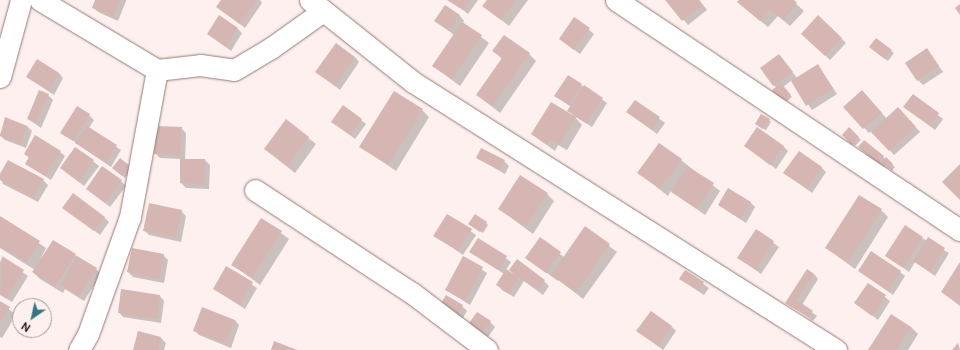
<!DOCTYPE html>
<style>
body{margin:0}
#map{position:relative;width:960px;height:350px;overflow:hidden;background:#fdf0ee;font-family:"DM Sans",sans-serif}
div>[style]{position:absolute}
.shadow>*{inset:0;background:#0003}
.building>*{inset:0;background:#d5b6b2}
.roads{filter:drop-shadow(0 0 1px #967975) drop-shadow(0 0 1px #967975)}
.minor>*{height:21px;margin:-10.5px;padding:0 10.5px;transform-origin:10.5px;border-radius:10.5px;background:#fff}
span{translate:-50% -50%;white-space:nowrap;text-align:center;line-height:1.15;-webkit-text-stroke:3.5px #fdf0ee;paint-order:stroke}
.north{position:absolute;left:12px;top:298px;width:40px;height:40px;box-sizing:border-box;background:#fdf0ee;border:1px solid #a59997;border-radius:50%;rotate:214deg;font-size:11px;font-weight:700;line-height:16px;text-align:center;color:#211614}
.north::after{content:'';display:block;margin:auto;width:14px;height:18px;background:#337787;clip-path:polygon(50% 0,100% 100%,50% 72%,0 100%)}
</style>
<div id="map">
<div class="shadow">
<i style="clip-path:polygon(96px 0,126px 0,126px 1px,118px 21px,98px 12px,93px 7px)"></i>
<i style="clip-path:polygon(222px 0,260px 0,262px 3px,245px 28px,217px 7px)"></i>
<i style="clip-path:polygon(450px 0,478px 0,468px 14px)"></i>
<i style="clip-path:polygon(488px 0,528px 0,509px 26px,484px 6px)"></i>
<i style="clip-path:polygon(667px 0,699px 0,707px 10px,688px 25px)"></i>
<i style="clip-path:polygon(740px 0,792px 0,804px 11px,790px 26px,778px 16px,768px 27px,746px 9px)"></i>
<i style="clip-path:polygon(445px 7px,460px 16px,464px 21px,463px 23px,489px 43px,460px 86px,433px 66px,454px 35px,436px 21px)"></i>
<i style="clip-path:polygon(575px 18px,594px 34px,580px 54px,560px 39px)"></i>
<i style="clip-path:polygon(238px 29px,242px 33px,231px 51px,208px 34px)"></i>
<i style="clip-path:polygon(807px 38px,841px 38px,846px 43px,830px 60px)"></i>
<i style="clip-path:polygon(876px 40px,894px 53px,888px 61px,873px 50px)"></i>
<i style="clip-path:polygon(927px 50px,943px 72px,923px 85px,918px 80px)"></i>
<i style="clip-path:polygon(494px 51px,529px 54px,536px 61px,500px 113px,477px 95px,502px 59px)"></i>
<i style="clip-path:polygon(779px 55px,797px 78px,818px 65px,837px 94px,812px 110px,792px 80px,783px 87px,792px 97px,785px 103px,774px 85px)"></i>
<i style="clip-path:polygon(355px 57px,359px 62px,340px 90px,317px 72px)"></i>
<i style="clip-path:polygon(59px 73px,63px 78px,54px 95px,27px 77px)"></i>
<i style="clip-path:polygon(568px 76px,607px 103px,592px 127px,574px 116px,569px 111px,571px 107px,556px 96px)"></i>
<i style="clip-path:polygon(48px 95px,53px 100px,41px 128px,28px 119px)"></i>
<i style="clip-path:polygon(867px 96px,887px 119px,903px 113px,920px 132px,894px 155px,872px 131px,869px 133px,845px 107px)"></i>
<i style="clip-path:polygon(913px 96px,943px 119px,935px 130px,905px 107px)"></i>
<i style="clip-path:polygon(635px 101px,665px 123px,657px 134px,628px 112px)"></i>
<i style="clip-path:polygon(422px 110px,429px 117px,396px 171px,360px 146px)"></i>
<i style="clip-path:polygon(89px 115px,94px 120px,89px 128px,121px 150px,111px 167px,62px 133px)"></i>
<i style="clip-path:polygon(575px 117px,582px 125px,567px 150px,558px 145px,555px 151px,532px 134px)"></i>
<i style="clip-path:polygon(6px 119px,27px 126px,32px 131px,26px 148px,5px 140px,0 135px)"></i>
<i style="clip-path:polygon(361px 120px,366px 124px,355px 139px,332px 121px)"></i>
<i style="clip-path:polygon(769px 120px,771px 122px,766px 130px,758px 126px)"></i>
<i style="clip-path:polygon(286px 121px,316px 144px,295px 173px,265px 149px)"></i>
<i style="clip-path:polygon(181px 128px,186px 133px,185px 160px,205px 160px,210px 165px,209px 189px,186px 188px,181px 183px,181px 159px,160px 158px,155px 153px)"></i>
<i style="clip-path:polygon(849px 129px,861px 140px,855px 146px,843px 135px)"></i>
<i style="clip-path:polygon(864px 141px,895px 167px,892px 171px,886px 165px,883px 168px,859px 147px)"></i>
<i style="clip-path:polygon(745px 146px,783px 146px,788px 151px,776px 169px)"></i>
<i style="clip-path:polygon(76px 148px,99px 166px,84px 186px,61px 168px)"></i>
<i style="clip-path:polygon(60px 152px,65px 156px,51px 180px,26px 164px,29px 158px,25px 154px)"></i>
<i style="clip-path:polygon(477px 158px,504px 161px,509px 166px,505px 174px)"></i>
<i style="clip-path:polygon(681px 160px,720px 191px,705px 215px,671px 191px,668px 196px,639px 173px)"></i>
<i style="clip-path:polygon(130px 167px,132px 169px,125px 178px,115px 170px)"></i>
<i style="clip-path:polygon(821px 167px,826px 172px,812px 193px,785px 173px)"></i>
<i style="clip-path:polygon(0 176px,43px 180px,48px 185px,38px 202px,3px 184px)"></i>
<i style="clip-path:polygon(121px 181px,126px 186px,110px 207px,87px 189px)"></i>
<i style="clip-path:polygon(547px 194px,554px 201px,533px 234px,499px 209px)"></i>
<i style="clip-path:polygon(750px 202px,755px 207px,746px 223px,719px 205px)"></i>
<i style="clip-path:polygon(64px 208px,104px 217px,109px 222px,100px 235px)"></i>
<i style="clip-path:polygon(881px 210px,888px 217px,855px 269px,826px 248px)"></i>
<i style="clip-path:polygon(181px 211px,186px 216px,181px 242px,149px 235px,144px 230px)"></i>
<i style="clip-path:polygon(448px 215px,476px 235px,463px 255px,435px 235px)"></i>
<i style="clip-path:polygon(0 217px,46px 248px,37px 266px,75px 255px,96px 269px,101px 274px,84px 301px,65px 289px,63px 293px,40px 279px,33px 272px,35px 270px,0 248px)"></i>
<i style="clip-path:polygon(262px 219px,289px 239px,260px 285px,233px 265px)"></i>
<i style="clip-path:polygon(486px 223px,488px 225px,483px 233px,472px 226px)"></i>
<i style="clip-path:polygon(585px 228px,617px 252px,583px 299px,558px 279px,558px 281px,531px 262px,540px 239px,564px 257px)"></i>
<i style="clip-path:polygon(756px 230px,779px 247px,761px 274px,739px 258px)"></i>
<i style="clip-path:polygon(922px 238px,949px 253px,935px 276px,915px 262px,909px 272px,887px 256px)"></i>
<i style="clip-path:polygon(478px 239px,511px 262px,506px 270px,516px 276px,510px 270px,517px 261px,544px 281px,549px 286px,543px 295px,524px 281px,514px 297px,502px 290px,498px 285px,504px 274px,471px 251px)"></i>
<i style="clip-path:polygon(163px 255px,168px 260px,164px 283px,133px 277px,128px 272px)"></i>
<i style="clip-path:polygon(2px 258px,28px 276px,12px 302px,0 295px,0 262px)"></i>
<i style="clip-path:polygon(463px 258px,487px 273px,470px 305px,446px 290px)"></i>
<i style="clip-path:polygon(960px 264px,960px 306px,942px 292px)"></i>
<i style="clip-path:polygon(226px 268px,257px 288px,245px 309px,214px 289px)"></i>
<i style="clip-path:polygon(685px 271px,709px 288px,704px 295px,680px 279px)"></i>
<i style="clip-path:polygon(859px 271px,900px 272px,905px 276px,893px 295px)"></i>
<i style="clip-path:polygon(814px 274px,818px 279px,802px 305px,817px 316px,813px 321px,787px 302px)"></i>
<i style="clip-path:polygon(868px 284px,890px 301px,878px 320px,856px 303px)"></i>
<i style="clip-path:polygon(160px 296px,164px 301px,161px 323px,123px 317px,119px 312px)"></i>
<i style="clip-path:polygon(0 302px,16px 315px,2px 338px,0 337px)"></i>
<i style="clip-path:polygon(462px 306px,467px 311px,461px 321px,445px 312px)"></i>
<i style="clip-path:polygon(235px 320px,239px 325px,231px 348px,199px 335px,194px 330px)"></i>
<i style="clip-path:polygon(490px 322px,495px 327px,488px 337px,470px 323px)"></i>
<i style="clip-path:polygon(672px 327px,676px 331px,663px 350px,638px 331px)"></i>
<i style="clip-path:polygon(911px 327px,918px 334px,908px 350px,869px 350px)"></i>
<i style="clip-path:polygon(138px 332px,161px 338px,166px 343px,164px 350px,134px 350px)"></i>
</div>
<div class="building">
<i style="clip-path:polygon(95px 0,120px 0,113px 17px,92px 8px)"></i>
<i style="clip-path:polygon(221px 0,256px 0,240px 24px,216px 7px)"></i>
<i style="clip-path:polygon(447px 0,470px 0,463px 10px)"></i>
<i style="clip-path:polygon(487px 0,516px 0,501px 20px,482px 6px)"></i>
<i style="clip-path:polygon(665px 0,699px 0,703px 5px,682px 21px)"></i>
<i style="clip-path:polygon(739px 0,794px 0,797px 3px,783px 20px,770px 9px,760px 21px,737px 2px)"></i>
<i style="clip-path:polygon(960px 4px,960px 15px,955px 8px)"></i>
<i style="clip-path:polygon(445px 5px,460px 15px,449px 31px,434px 21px)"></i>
<i style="clip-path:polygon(219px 15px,238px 28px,226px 47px,207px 34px)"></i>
<i style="clip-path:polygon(818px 15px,842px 38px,825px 56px,801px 34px)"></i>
<i style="clip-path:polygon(574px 17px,590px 28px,574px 50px,559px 39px)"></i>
<i style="clip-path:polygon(462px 22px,482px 35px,452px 79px,432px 66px)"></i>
<i style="clip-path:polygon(504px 35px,530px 53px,492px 106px,476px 95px,502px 58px,492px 51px)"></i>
<i style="clip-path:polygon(876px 38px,892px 50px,885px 59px,869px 47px)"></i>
<i style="clip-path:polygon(336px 43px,355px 57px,335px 86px,315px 72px)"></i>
<i style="clip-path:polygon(927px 48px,939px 66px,917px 81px,905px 63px)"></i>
<i style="clip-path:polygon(779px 54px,793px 72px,773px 86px,760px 68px)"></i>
<i style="clip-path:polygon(37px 59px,59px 73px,49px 91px,26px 77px)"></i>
<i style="clip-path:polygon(818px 64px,833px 89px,806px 106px,791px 81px)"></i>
<i style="clip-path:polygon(568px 75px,582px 84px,569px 105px,554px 96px)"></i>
<i style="clip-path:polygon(781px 83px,791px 95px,782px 102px,772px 90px)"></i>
<i style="clip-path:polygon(584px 85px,603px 98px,587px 123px,567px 111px)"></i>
<i style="clip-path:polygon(39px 90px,49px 94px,36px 123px,27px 119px)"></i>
<i style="clip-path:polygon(862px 90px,882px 113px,863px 129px,843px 107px)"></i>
<i style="clip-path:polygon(394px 91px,423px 109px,388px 165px,359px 147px)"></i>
<i style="clip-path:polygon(913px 94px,939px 113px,930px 126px,903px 107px)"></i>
<i style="clip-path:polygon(635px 100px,660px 117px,652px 130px,626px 112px)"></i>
<i style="clip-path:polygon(551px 102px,576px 117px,559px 144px,551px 139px,547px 145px,531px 134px)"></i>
<i style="clip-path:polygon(343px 105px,362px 119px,350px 135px,331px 122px)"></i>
<i style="clip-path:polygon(77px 106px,90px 114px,73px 141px,60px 133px)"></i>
<i style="clip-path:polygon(898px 107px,916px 127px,889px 151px,871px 132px)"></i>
<i style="clip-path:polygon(761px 114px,770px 119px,763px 129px,755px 124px)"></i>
<i style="clip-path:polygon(5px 117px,27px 126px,21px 144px,0 136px)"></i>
<i style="clip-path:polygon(286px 119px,309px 137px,287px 166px,264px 149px)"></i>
<i style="clip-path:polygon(87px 126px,117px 145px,106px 163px,75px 143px)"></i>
<i style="clip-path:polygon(156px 126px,182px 127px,180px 155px,154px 154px)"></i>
<i style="clip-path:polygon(757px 127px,784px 146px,770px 165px,744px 146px)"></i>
<i style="clip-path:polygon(849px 127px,859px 137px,852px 145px,842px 135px)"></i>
<i style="clip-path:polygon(35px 135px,61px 151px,45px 176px,25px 164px,29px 157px,24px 154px)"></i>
<i style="clip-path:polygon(864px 140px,884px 156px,878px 164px,858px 147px)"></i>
<i style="clip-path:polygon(659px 143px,682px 159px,660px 189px,637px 173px)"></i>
<i style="clip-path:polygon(75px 147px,94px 160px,79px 182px,60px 168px)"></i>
<i style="clip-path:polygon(481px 148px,505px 160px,500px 170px,476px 158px)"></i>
<i style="clip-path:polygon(799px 151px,822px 167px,807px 189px,783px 173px)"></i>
<i style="clip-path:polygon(886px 157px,893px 164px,889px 169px,881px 162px)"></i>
<i style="clip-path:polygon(120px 158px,130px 166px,122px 176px,112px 168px)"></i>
<i style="clip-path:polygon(180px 159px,205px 159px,205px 184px,180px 183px)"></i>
<i style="clip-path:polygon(8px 160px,44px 179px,33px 198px,0 180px,0 174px)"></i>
<i style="clip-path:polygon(960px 164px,960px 200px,942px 182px)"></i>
<i style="clip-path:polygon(102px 166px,122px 180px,105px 203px,86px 189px)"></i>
<i style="clip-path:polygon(687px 166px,714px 183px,697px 209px,671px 192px)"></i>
<i style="clip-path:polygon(520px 175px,548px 193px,526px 227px,498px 209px)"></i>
<i style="clip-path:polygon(728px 188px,751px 202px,740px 219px,718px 205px)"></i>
<i style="clip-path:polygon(73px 193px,105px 217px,94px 231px,62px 208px)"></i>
<i style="clip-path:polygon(859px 195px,882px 209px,848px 262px,825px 248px)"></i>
<i style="clip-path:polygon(149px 203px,182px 210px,176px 237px,143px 231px)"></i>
<i style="clip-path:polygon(447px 214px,472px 229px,458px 251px,433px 236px)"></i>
<i style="clip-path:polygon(475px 214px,487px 222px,480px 232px,468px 224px)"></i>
<i style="clip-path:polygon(0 216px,40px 241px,26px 262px,0 246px)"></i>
<i style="clip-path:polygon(261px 218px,282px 231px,252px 278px,231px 265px)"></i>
<i style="clip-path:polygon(905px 225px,923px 237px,903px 268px,885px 256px)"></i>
<i style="clip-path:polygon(585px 226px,610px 244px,576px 293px,551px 275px)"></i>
<i style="clip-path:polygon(756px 229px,774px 241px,756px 270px,737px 258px)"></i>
<i style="clip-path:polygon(540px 237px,561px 252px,546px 273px,525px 258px)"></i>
<i style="clip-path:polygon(928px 237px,945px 248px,930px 272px,913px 261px)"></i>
<i style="clip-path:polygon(478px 238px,507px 256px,498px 270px,469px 252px)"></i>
<i style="clip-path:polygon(53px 240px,76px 254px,55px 287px,32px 272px)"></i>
<i style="clip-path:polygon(132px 248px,164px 254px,159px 279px,127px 272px)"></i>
<i style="clip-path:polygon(871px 251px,901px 271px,888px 291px,858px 271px)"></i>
<i style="clip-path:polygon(2px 256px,24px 270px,7px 298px,0 294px)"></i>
<i style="clip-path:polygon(77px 256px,97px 268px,79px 297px,60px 285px)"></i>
<i style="clip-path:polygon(463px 256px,483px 267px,465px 301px,445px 290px)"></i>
<i style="clip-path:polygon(517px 259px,545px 280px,538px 290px,519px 277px,509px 293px,496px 285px,506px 269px,517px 276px,509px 270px)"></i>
<i style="clip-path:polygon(960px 262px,960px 305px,941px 292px)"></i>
<i style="clip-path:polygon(226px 266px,253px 282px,240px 305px,213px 289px)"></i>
<i style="clip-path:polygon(807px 269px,814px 274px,797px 300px,813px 311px,808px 317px,785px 303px)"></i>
<i style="clip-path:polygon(685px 270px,704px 282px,699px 291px,679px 279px)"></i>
<i style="clip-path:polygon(868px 283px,886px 295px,872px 316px,854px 303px)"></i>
<i style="clip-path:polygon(121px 289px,160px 295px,157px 319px,118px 313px)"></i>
<i style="clip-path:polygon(446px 295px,463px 305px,456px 317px,439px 307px)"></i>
<i style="clip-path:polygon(0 301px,10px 307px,0 323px)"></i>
<i style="clip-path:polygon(202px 307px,235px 320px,226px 343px,193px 331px)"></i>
<i style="clip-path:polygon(651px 311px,672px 326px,658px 346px,636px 331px)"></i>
<i style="clip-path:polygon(477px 312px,491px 321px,482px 333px,469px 323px)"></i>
<i style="clip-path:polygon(891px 314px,911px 327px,896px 350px,868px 350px)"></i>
<i style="clip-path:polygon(138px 331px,161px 337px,158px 350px,133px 350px)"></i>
<i style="clip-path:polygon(274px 341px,297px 350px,271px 350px)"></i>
<i style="clip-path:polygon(958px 343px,960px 350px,952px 350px)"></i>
</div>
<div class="roads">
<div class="minor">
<i style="left:40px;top:0;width:136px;rotate:30.9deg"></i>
<i style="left:157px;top:70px;width:43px;rotate:-6.6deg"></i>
<i style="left:200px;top:65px;width:34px;rotate:8deg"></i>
<i style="left:234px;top:70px;width:43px;rotate:-30.7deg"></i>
<i style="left:271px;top:48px;width:64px;rotate:-35.4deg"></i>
<i style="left:310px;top:0;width:132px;rotate:38.5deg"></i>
<i style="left:413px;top:82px;width:501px;rotate:32.36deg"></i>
<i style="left:616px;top:0;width:414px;rotate:33.8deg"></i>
<i style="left:0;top:77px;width:80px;rotate:-74.7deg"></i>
<i style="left:255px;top:190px;width:188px;rotate:33.3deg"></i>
<i style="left:412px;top:293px;width:94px;rotate:37.2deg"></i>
<i style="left:79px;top:350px;width:18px;rotate:-61deg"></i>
<i style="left:88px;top:334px;width:124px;rotate:-70.3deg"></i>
<i style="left:130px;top:217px;width:149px;rotate:-79.6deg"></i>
</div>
</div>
<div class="north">N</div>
</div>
